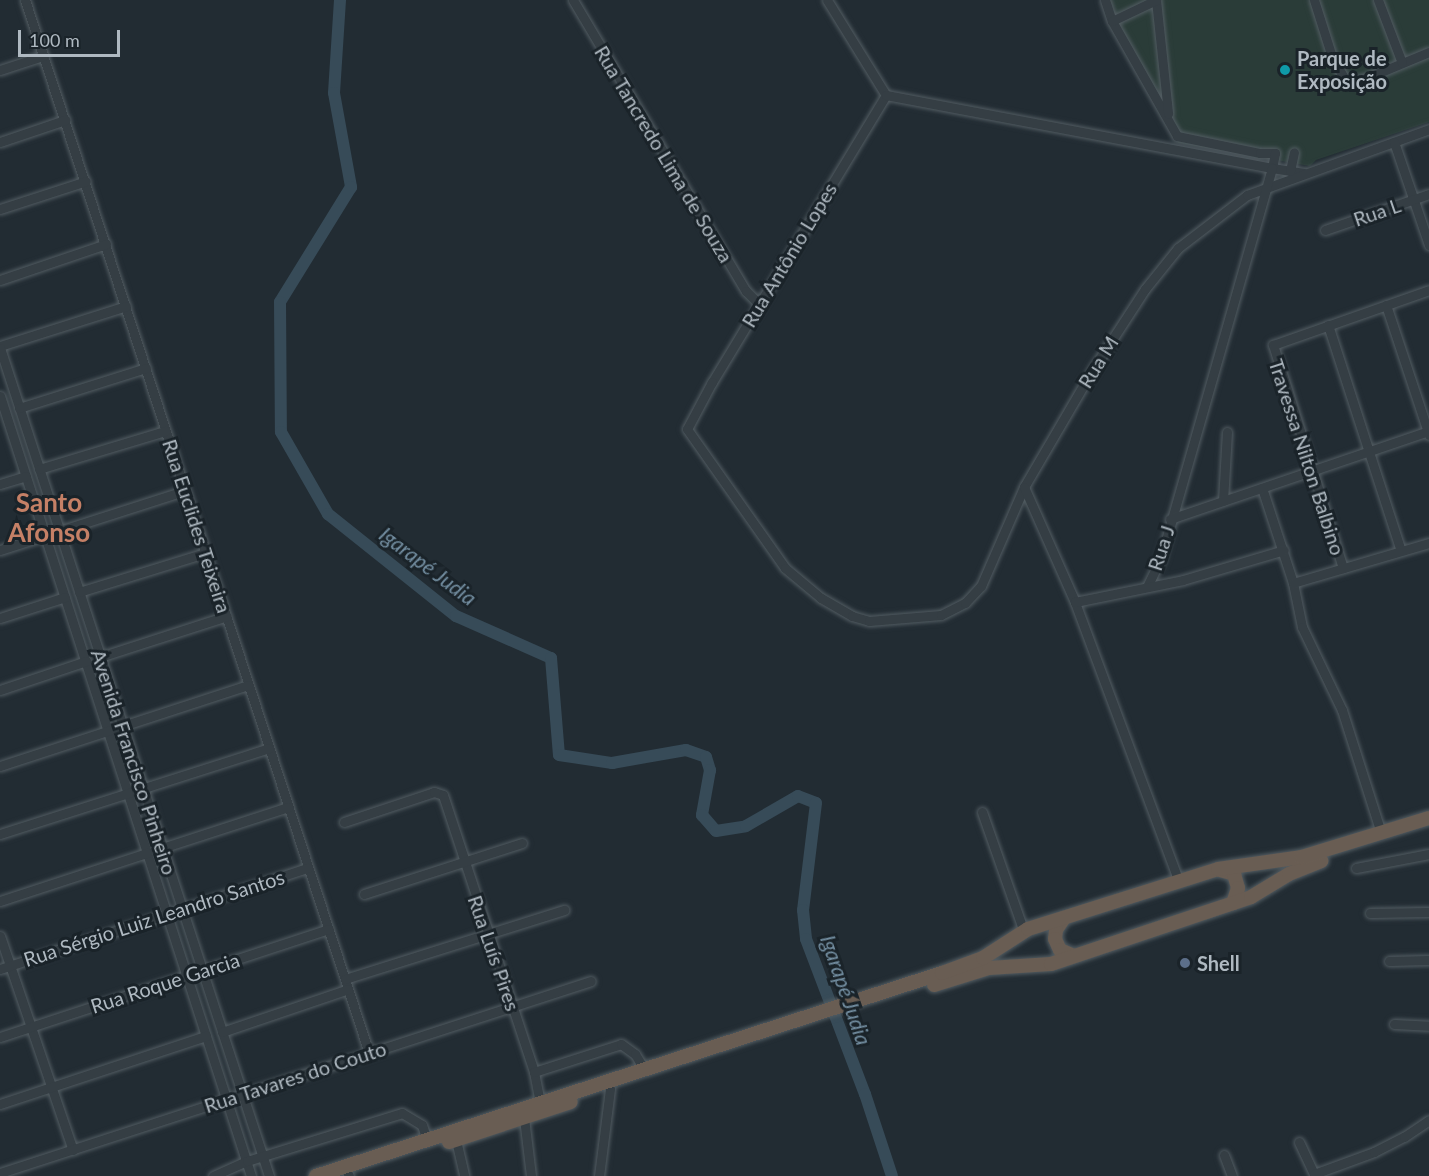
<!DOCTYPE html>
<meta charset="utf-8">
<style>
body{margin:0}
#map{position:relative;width:1429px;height:1176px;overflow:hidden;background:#222c33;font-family:Lato,sans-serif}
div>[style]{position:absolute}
.green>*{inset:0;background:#2a3c38}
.river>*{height:12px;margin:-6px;padding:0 6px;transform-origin:6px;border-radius:6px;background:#374b58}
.roads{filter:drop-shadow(0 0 2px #525c62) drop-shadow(0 0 2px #525c62)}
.minor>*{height:9px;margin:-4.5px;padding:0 4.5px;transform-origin:4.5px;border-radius:4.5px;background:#353e44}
.highway>*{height:14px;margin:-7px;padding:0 7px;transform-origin:7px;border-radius:7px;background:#695d53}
.dots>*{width:16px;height:16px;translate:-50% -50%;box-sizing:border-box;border:3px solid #1a2329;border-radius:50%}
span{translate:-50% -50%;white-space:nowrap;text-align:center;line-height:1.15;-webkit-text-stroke:6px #1a2329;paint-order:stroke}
.poi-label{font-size:20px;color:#afb9c1;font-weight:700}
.left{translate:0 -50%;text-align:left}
.street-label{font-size:20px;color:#afb9c1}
.water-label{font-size:21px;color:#738ea1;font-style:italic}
.district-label{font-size:26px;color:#c58066;font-weight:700}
.scale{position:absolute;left:18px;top:30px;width:102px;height:27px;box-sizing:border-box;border:3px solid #afb9c1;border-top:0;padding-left:8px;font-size:18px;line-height:21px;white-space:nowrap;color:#afb9c1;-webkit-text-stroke:4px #1a2329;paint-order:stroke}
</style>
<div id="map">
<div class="green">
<i style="clip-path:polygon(1105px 0,1429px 0,1429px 122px,1316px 160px,1310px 166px,1178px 143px,1168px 119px)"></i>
</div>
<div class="river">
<i style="left:340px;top:0;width:93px;rotate:93.7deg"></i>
<i style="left:334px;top:93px;width:96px;rotate:79.7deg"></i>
<i style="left:351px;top:187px;width:135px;rotate:121.7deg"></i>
<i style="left:280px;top:302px;width:130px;rotate:89.6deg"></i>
<i style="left:281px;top:432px;width:95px;rotate:60.2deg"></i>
<i style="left:328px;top:514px;width:164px;rotate:38.6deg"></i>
<i style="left:456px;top:616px;width:104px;rotate:23.9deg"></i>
<i style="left:551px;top:658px;width:97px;rotate:85.3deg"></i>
<i style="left:559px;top:755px;width:54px;rotate:8.6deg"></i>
<i style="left:612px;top:763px;width:75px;rotate:-10deg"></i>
<i style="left:686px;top:750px;width:21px;rotate:19deg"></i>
<i style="left:706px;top:757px;width:14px;rotate:73deg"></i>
<i style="left:710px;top:770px;width:46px;rotate:100.1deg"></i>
<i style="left:702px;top:815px;width:21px;rotate:49deg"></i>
<i style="left:716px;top:831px;width:30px;rotate:-9deg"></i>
<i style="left:746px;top:826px;width:60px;rotate:-30deg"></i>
<i style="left:798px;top:796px;width:19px;rotate:21deg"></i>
<i style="left:816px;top:803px;width:108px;rotate:96.9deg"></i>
<i style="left:803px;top:910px;width:29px;rotate:84deg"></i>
<i style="left:806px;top:939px;width:166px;rotate:69.2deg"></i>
<i style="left:865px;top:1094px;width:86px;rotate:71.8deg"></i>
</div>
<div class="roads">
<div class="minor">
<i style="left:25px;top:0;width:1108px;rotate:71.91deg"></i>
<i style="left:573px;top:0;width:339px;rotate:59.3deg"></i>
<i style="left:746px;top:291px;width:18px;rotate:45deg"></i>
<i style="left:827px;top:0;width:112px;rotate:58.2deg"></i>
<i style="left:1105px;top:0;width:22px;rotate:72deg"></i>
<i style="left:1112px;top:21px;width:132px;rotate:60.5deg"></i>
<i style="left:1177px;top:136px;width:85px;rotate:11.6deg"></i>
<i style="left:1260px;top:153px;width:15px"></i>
<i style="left:1275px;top:153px;width:15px;rotate:101deg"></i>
<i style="left:1272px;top:168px;width:32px;rotate:9deg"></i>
<i style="left:1156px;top:0;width:114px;rotate:83.9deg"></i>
<i style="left:1314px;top:0;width:60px;rotate:72.5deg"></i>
<i style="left:1332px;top:57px;width:24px;rotate:60deg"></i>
<i style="left:1344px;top:78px;width:9px;rotate:21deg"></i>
<i style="left:1352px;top:81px;width:12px;rotate:-9deg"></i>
<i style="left:1364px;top:79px;width:70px;rotate:-22.6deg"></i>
<i style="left:1378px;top:0;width:67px;rotate:69.1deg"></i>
<i style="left:1112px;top:21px;width:49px;rotate:-25.5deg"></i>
<i style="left:0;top:70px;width:45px;rotate:-18deg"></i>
<i style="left:886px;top:95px;width:336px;rotate:121.2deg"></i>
<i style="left:712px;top:382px;width:53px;rotate:118deg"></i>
<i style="left:687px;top:429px;width:170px;rotate:54.8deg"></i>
<i style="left:785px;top:568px;width:47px;rotate:39.8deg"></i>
<i style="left:821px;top:598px;width:36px;rotate:30deg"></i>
<i style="left:852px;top:616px;width:18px;rotate:16deg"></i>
<i style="left:869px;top:621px;width:72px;rotate:-4.8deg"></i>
<i style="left:941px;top:615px;width:27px;rotate:-27deg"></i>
<i style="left:965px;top:603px;width:23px;rotate:-47deg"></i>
<i style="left:981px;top:586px;width:108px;rotate:-66.5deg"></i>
<i style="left:1024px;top:487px;width:137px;rotate:-59.7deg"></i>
<i style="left:1093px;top:369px;width:95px;rotate:-57deg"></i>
<i style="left:1145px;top:289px;width:53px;rotate:-51.2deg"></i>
<i style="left:1178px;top:248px;width:87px;rotate:-37.5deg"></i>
<i style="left:1247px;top:195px;width:194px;rotate:-19.9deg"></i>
<i style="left:886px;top:95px;width:393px;rotate:10.7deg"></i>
<i style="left:1272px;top:168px;width:408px;rotate:105.9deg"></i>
<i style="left:1160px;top:560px;width:28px;rotate:116deg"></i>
<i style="left:0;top:142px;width:69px;rotate:-18.7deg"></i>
<i style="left:1394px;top:142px;width:109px;rotate:71.2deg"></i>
<i style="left:1290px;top:171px;width:19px;rotate:-78deg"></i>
<i style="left:0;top:209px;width:90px;rotate:-18deg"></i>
<i style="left:1325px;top:230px;width:110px;rotate:-19.1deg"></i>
<i style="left:0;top:280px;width:112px;rotate:-18.8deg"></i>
<i style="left:1386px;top:305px;width:137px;rotate:71.7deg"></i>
<i style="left:1328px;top:325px;width:237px;rotate:72.1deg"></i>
<i style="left:0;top:346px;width:132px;rotate:-17.6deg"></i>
<i style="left:0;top:348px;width:871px;rotate:72deg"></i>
<i style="left:0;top:396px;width:819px;rotate:72.16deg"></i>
<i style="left:19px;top:408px;width:133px;rotate:-17.5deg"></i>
<i style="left:39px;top:469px;width:132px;rotate:-16.8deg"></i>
<i style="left:0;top:484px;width:27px;rotate:-17deg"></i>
<i style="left:1024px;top:487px;width:126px;rotate:66.1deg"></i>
<i style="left:1262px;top:488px;width:100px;rotate:71.9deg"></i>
<i style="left:1293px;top:583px;width:45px;rotate:78.4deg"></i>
<i style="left:1302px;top:627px;width:92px;rotate:64.3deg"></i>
<i style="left:1342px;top:710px;width:129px;rotate:72.4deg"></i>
<i style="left:1223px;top:501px;width:69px;rotate:-86.7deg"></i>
<i style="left:1170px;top:519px;width:274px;rotate:-18.8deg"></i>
<i style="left:0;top:550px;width:193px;rotate:-17.8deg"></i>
<i style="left:1343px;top:568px;width:234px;rotate:-107.4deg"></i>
<i style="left:1273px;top:345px;width:165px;rotate:-19.4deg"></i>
<i style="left:1293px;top:583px;width:142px;rotate:-16.4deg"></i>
<i style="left:79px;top:592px;width:132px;rotate:-17.2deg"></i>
<i style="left:0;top:618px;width:68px;rotate:-17.9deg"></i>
<i style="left:100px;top:657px;width:133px;rotate:-17.9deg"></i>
<i style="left:0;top:690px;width:91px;rotate:-18.6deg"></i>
<i style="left:0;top:766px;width:261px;rotate:-18.1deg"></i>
<i style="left:982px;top:812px;width:127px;rotate:70.7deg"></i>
<i style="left:344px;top:822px;width:95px;rotate:-18.4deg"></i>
<i style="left:434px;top:792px;width:9px;rotate:18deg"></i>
<i style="left:443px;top:795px;width:292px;rotate:71.8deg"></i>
<i style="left:534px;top:1072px;width:32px;rotate:79deg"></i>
<i style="left:0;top:834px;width:282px;rotate:-17.7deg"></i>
<i style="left:162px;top:848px;width:133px;rotate:-18deg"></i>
<i style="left:1356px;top:868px;width:74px;rotate:-10.9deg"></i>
<i style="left:1179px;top:882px;width:299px;rotate:-110.4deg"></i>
<i style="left:1075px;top:602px;width:110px;rotate:-11.5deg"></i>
<i style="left:1183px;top:580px;width:105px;rotate:-16.5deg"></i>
<i style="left:364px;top:894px;width:166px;rotate:-17.9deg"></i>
<i style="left:0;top:901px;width:155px;rotate:-18.1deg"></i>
<i style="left:1370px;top:913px;width:59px;rotate:-1deg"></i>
<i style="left:0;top:936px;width:226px;rotate:71.2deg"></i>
<i style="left:1389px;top:961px;width:40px;rotate:-1.4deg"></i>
<i style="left:0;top:969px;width:324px;rotate:-18.2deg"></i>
<i style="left:345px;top:979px;width:230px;rotate:-17.5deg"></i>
<i style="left:1394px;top:1024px;width:35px;rotate:3deg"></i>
<i style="left:222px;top:1032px;width:133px;rotate:-18.8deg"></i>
<i style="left:0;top:1037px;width:346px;rotate:-18.2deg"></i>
<i style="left:534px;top:1072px;width:91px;rotate:-17.8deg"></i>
<i style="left:621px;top:1044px;width:17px;rotate:36deg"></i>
<i style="left:635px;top:1054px;width:17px;rotate:59deg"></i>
<i style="left:0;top:1104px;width:217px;rotate:-18.3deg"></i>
<i style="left:524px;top:1118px;width:58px;rotate:83.1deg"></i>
<i style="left:456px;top:1140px;width:37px;rotate:77deg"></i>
<i style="left:1299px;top:1142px;width:38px;rotate:65deg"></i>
<i style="left:1224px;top:1155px;width:22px;rotate:69deg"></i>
<i style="left:0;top:1173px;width:621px;rotate:-18deg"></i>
<i style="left:348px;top:1174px;width:2px;rotate:63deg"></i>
<i style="left:1314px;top:1174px;width:64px;rotate:-20.1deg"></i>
<i style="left:1374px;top:1152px;width:34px;rotate:-27deg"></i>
<i style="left:1404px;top:1137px;width:30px;rotate:-34deg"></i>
<i style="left:213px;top:1176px;width:37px;rotate:-24deg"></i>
<i style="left:247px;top:1161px;width:162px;rotate:-17.2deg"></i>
<i style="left:402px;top:1113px;width:23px;rotate:31deg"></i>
<i style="left:422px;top:1125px;width:16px;rotate:72deg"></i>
<i style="left:599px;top:1176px;width:88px;rotate:-82.8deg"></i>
</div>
<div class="highway">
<i style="left:1220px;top:870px;width:15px;rotate:16deg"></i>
<i style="left:1234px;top:874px;width:15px;rotate:74deg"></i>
<i style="left:1238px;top:888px;width:16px;rotate:108deg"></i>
<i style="left:1064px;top:918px;width:14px;rotate:124deg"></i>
<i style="left:1056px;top:930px;width:9px;rotate:96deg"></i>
<i style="left:1055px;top:939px;width:12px;rotate:66deg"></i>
<i style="left:1060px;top:950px;width:15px;rotate:23deg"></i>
<i style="left:934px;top:985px;width:58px;rotate:-17.2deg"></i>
<i style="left:989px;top:968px;width:62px;rotate:-3.7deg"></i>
<i style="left:1051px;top:964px;width:211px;rotate:-18.5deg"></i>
<i style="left:1251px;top:897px;width:44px;rotate:-31.2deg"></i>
<i style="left:1289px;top:874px;width:35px;rotate:-22deg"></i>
<i style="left:449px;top:1142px;width:128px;rotate:-18.2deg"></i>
<i style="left:316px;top:1176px;width:658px;rotate:-17.97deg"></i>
<i style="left:942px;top:973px;width:44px;rotate:-20.1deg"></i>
<i style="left:983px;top:958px;width:54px;rotate:-32.8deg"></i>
<i style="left:1028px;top:929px;width:199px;rotate:-17.5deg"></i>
<i style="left:1218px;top:869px;width:85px;rotate:-8.1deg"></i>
<i style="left:1302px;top:857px;width:133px;rotate:-17.1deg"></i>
</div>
</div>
<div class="dots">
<i style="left:1285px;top:70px;background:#0f9aa8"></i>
<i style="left:1185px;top:963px;background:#5c6f8a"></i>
</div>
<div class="poi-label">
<span class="left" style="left:1297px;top:70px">Parque de<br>Exposição</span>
<span class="left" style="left:1197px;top:963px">Shell</span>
</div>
<div class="street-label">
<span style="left:664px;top:154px;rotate:59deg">Rua Tancredo Lima de Souza</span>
<span style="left:1377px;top:212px;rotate:-19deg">Rua L</span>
<span style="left:789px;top:255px;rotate:-59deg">Rua Antônio Lopes</span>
<span style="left:1098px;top:362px;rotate:-58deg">Rua M</span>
<span style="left:1307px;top:457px;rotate:72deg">Travessa Nilton Balbino</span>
<span style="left:197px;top:526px;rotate:72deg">Rua Euclides Teixeira</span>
<span style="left:1161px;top:548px;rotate:-72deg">Rua J</span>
<span style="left:134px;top:762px;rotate:72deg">Avenida Francisco Pinheiro</span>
<span style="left:154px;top:918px;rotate:-18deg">Rua Sérgio Luiz Leandro Santos</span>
<span style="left:494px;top:953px;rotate:71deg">Rua Luís Pires</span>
<span style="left:165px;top:983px;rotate:-18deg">Rua Roque Garcia</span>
<span style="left:295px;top:1077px;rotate:-18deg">Rua Tavares do Couto</span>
</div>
<div class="water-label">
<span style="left:428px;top:566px;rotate:37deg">Igarapé Judia</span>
<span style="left:846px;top:990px;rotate:71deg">Igarapé Judia</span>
</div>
<div class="district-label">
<span style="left:49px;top:518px">Santo<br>Afonso</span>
</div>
<div class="scale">100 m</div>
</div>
